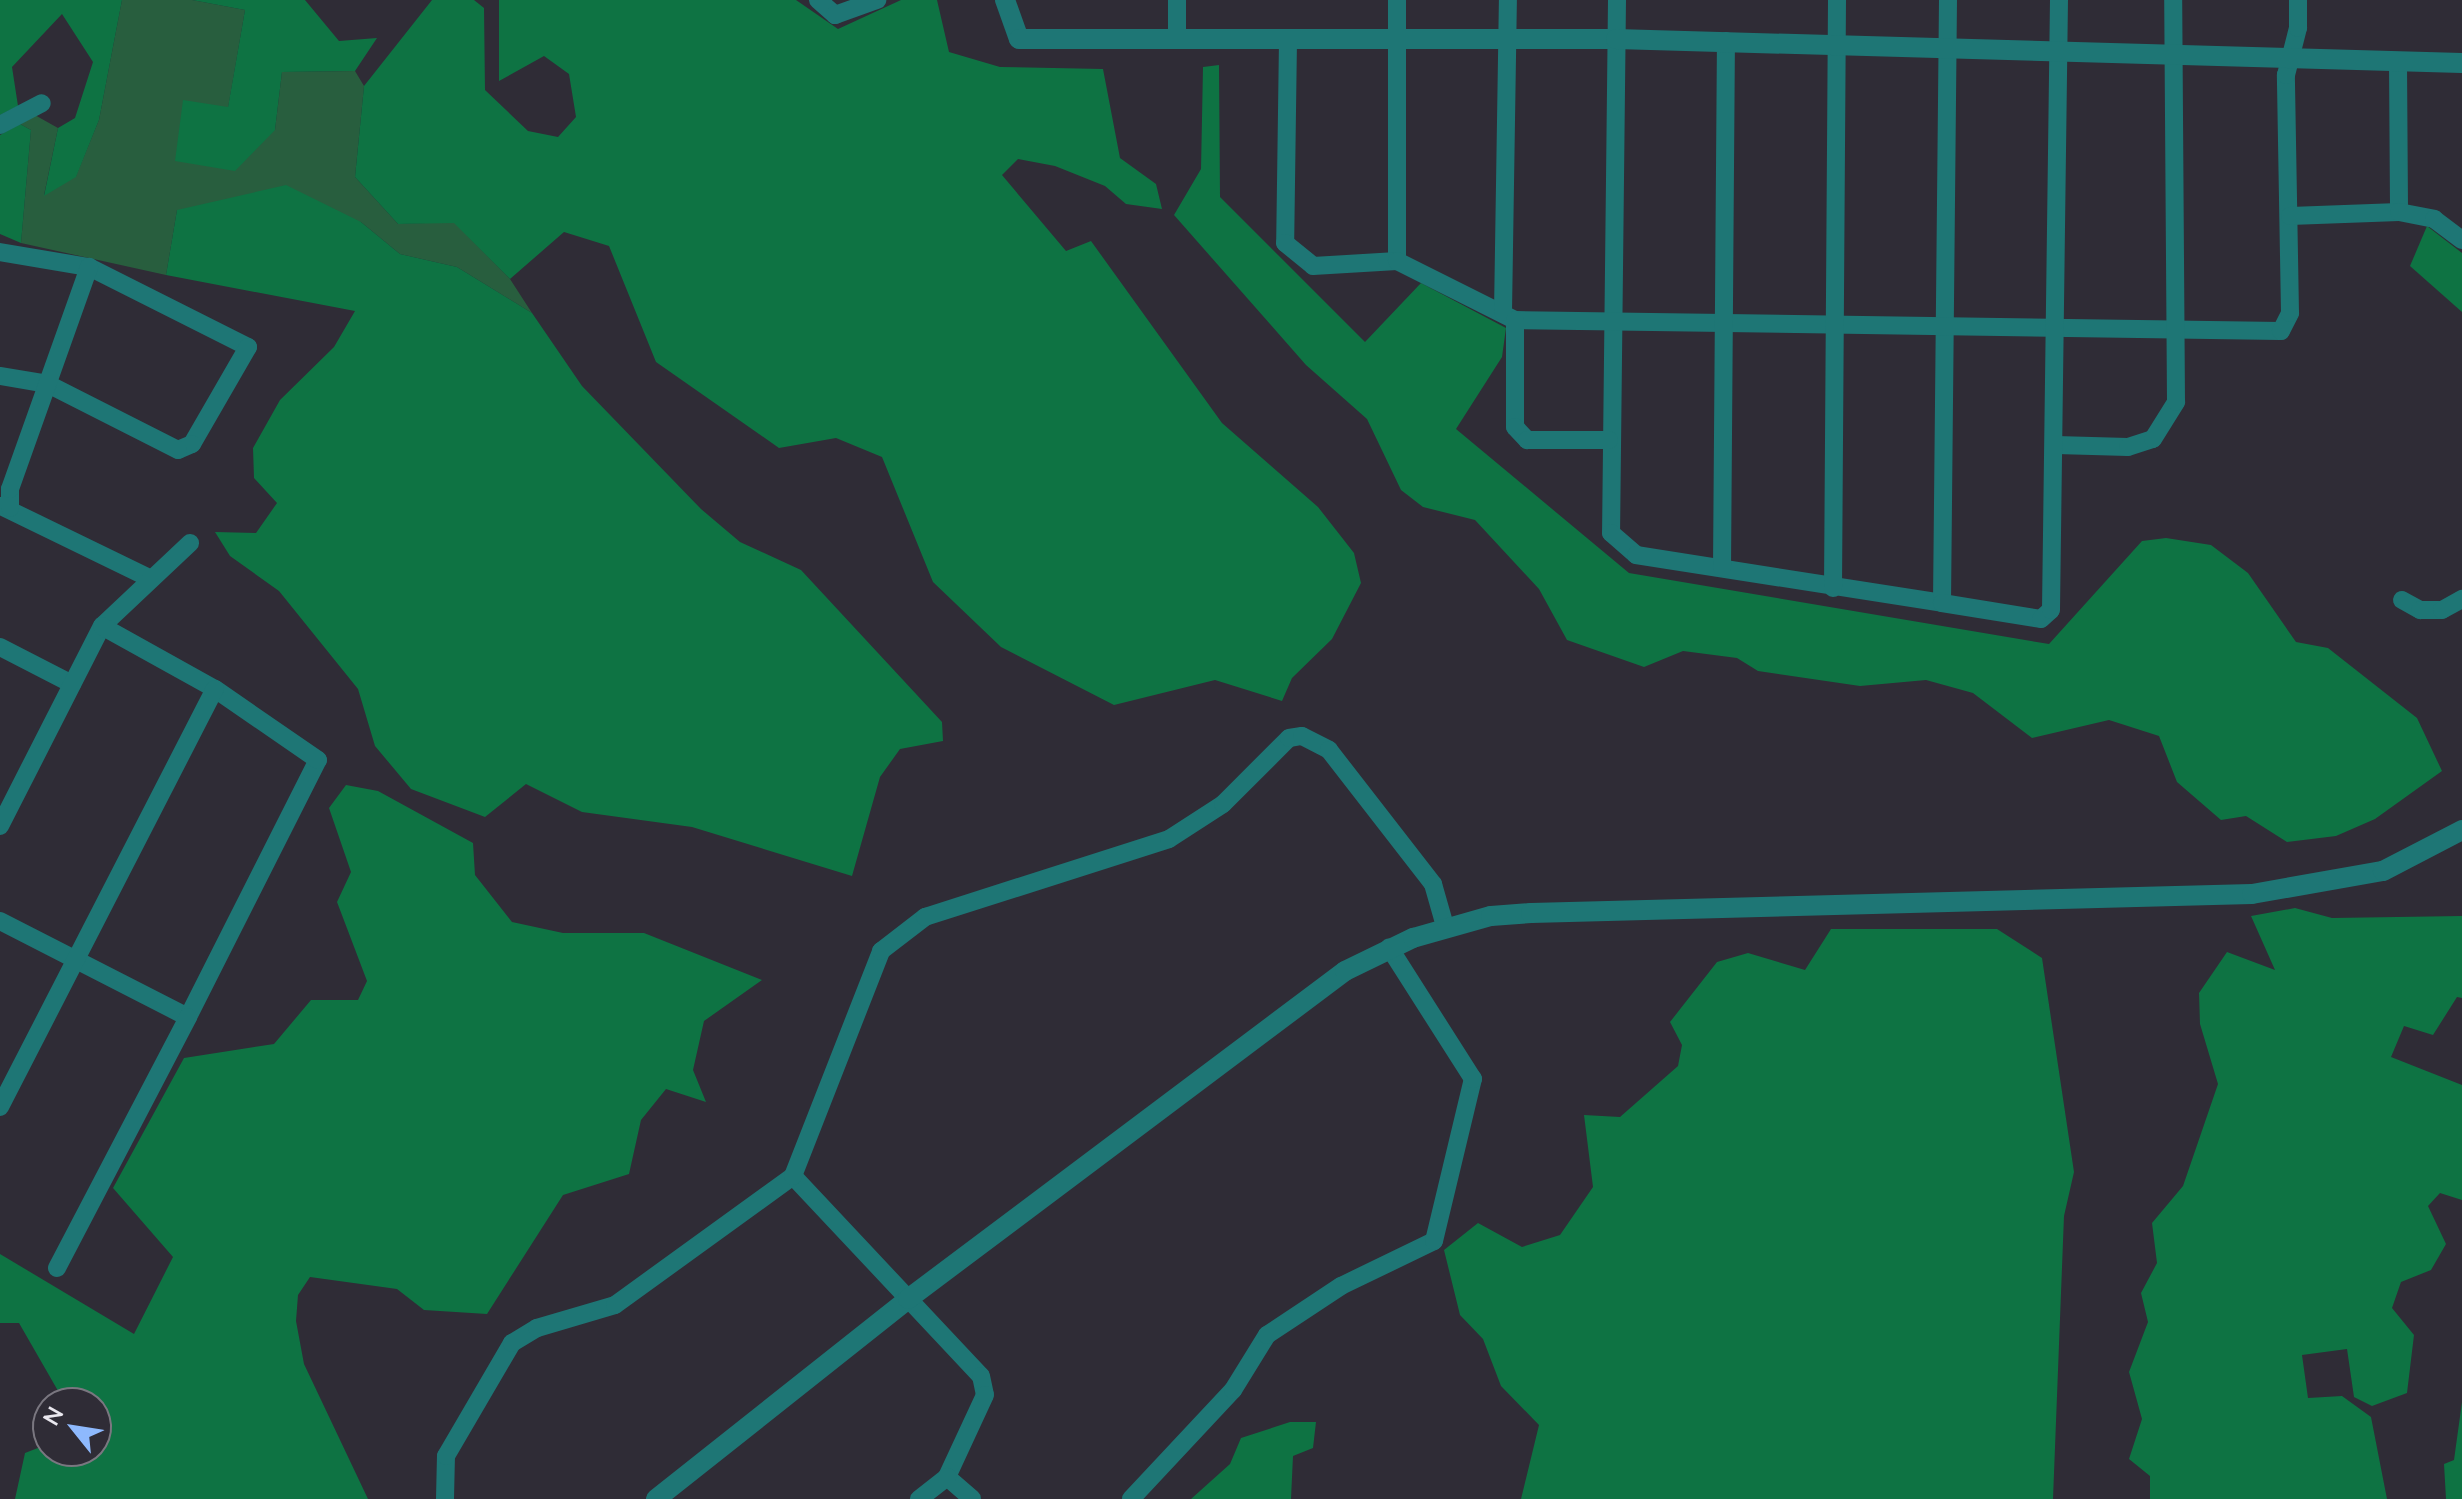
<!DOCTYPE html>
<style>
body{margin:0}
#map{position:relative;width:2462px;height:1499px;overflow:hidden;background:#2f2c36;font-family:Lato,sans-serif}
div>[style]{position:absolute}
.green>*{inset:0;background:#285e3e}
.forest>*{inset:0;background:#0e7343}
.minor>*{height:18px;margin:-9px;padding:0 9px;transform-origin:9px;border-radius:9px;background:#1e7675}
.tertiary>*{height:20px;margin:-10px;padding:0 10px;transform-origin:10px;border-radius:10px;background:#1e7675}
span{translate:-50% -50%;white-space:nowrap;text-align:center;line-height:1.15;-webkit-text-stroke:8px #2f2c36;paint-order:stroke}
.north{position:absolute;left:32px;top:1387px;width:80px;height:80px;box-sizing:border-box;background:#2f2c36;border:2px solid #7a7780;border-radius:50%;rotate:300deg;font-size:22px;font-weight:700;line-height:32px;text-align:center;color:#eae8ef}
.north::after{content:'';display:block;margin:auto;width:28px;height:36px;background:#8eb9fd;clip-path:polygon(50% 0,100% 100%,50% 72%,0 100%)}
</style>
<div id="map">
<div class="green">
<i style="clip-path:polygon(122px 0,192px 0,245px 10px,228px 108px,275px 130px,282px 72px,355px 71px,364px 86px,355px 177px,398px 224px,454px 222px,510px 279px,532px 313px,457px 267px,400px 254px,361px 222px,177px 210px,166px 275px,21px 243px,31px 130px,20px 124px,33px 114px,58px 128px,44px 195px,76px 176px,99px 120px)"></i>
</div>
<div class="forest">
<i style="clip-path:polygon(0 0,122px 0,99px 120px,76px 177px,44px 196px,58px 128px,75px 118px,93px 62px,62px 14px,12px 67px,18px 106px,0 115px)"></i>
<i style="clip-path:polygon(192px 0,305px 0,339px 41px,377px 38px,355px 71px,282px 72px,275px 130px,235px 171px,175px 161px,183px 100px,228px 107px,245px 10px)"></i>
<i style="clip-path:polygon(432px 0,474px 0,484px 8px,485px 90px,528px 131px,558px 137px,576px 117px,569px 74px,544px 56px,499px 81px,499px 0,796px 0,838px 29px,901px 0,937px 0,949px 52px,1000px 67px,1103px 69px,1120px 158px,1156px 184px,1162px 209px,1126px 204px,1105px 186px,1055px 166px,1018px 159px,1002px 175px,1066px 251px,1091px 241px,1222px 423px,1318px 507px,1354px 553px,1361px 583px,1332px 639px,1292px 678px,1282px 701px,1215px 680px,1114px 705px,1001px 647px,933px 582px,882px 457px,836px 438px,779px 448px,656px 362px,609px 246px,564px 232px,510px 279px,454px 223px,398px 224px,355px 177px,364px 86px)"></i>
<i style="clip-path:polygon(1219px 65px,1220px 197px,1365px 342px,1421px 283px,1506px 328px,1502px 357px,1456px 429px,1629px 573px,2049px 644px,2142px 541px,2166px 538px,2211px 545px,2248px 573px,2296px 642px,2328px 648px,2417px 718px,2442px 771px,2375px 819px,2336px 836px,2287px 842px,2246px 816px,2221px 820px,2177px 782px,2159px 736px,2109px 720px,2032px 738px,1973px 693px,1926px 680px,1860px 686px,1758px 671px,1737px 658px,1683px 651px,1644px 667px,1567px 640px,1539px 589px,1475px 520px,1423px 507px,1401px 490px,1367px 419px,1306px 365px,1174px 215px,1201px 169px,1203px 67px)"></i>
<i style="clip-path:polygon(20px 124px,31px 130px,21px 243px,0 234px,0 135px)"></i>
<i style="clip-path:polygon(286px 185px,361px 222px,400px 254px,457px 267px,532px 313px,582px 386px,701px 509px,740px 542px,801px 570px,942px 722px,943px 741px,900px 749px,880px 777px,852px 876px,692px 827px,582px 812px,526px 784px,485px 817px,411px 789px,375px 746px,358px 689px,279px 591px,230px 556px,215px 532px,256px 533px,277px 503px,254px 478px,253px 448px,280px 400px,334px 347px,355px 311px,166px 275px,177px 210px)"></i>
<i style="clip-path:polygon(2427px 226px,2462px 253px,2462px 312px,2410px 266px)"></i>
<i style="clip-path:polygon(346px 785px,378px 791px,473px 843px,475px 875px,512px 922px,563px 933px,644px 933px,762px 980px,704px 1021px,693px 1070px,706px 1102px,666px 1089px,641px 1120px,629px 1174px,563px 1195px,487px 1314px,424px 1310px,397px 1289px,310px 1277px,298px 1295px,296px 1321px,304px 1364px,368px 1499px,15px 1499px,25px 1453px,48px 1444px,48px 1451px,96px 1451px,96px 1403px,65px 1403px,19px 1323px,0 1323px,0 1254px,134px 1334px,173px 1257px,113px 1188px,184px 1058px,274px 1044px,311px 1000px,358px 1000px,367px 981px,337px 902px,351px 872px,329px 808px)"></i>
<i style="clip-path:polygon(2295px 908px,2332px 918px,2462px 916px,2462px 998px,2457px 997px,2433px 1035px,2404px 1026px,2391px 1057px,2462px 1085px,2462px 1200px,2440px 1193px,2428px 1206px,2446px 1244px,2431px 1270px,2401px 1282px,2392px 1308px,2414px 1335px,2407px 1393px,2372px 1406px,2354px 1397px,2347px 1349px,2302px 1355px,2308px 1398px,2342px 1396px,2371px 1417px,2387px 1499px,2150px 1499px,2150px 1476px,2129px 1459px,2142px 1419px,2129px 1372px,2148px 1322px,2141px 1293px,2157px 1263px,2152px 1223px,2183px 1186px,2218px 1084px,2200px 1024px,2199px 993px,2227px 952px,2275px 970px,2251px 916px)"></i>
<i style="clip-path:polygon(1831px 929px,1997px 929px,2042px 958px,2074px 1172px,2064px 1216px,2053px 1499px,1521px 1499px,1539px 1425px,1501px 1386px,1483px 1339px,1460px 1315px,1444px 1250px,1478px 1223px,1522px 1247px,1560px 1235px,1593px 1187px,1584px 1115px,1620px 1117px,1678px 1066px,1682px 1045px,1670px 1022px,1717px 962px,1748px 953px,1805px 970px)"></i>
<i style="clip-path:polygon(2462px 1402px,2462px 1499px,2446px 1499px,2444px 1464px,2454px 1460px)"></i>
<i style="clip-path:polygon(1290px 1422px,1316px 1422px,1313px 1448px,1293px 1456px,1291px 1499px,1191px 1499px,1230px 1464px,1241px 1438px)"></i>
</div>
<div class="minor">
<i style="left:818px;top:0;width:23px;rotate:41deg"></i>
<i style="left:835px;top:15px;width:45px;rotate:-19.7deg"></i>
<i style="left:1177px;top:0;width:39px;rotate:90deg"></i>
<i style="left:1397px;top:0;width:261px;rotate:90deg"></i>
<i style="left:1617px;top:0;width:533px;rotate:90.64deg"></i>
<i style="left:1611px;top:533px;width:33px;rotate:41deg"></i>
<i style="left:1636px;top:555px;width:310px;rotate:8.9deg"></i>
<i style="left:1942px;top:603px;width:603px;rotate:-89.43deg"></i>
<i style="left:1288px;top:40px;width:203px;rotate:90.8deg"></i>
<i style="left:1285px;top:243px;width:36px;rotate:39deg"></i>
<i style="left:1313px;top:266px;width:84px;rotate:-3.4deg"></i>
<i style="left:1397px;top:261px;width:132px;rotate:26.6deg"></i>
<i style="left:1515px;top:320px;width:766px;rotate:0.82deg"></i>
<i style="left:2281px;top:331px;width:20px;rotate:-63deg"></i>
<i style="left:2290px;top:313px;width:238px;rotate:-91deg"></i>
<i style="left:2286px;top:75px;width:49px;rotate:-75.7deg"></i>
<i style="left:2298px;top:28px;width:28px;rotate:-90deg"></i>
<i style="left:2398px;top:63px;width:149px;rotate:89.6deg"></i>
<i style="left:0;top:125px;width:47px;rotate:-27.6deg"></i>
<i style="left:2290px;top:216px;width:109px;rotate:-2.1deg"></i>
<i style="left:2399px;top:212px;width:36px;rotate:11deg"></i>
<i style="left:2434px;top:219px;width:35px;rotate:37deg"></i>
<i style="left:0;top:252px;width:90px;rotate:9.6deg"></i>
<i style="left:89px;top:267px;width:178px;rotate:26.7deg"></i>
<i style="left:248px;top:347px;width:112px;rotate:120deg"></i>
<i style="left:192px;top:444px;width:15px;rotate:157deg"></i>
<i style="left:178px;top:450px;width:146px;rotate:-153.1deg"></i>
<i style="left:48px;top:384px;width:49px;rotate:-170.5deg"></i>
<i style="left:1503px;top:312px;width:312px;rotate:-89.1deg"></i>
<i style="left:1515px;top:320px;width:107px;rotate:90deg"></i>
<i style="left:1515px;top:427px;width:18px;rotate:47deg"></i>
<i style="left:1527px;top:440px;width:82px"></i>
<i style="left:2056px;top:445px;width:72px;rotate:1.6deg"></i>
<i style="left:2128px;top:447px;width:26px;rotate:-18deg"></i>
<i style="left:2153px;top:439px;width:44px;rotate:-58.1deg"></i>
<i style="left:2176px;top:402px;width:402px;rotate:-90.4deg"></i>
<i style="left:1px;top:506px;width:165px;rotate:25.9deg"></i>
<i style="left:10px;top:508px;width:19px;rotate:-90deg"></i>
<i style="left:10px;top:489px;width:236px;rotate:-70.4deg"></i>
<i style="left:1722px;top:568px;width:527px;rotate:-89.57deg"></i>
<i style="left:1833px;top:588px;width:588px;rotate:-89.61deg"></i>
<i style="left:2402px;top:600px;width:21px;rotate:29deg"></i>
<i style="left:2420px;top:610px;width:22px"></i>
<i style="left:2442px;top:610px;width:23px;rotate:-29deg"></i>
<i style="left:1942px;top:603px;width:100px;rotate:9.2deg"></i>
<i style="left:2041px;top:619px;width:13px;rotate:-42deg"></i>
<i style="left:2051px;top:610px;width:610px;rotate:-89.25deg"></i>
<i style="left:0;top:647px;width:81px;rotate:27.2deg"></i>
<i style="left:0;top:826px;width:225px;rotate:-63deg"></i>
<i style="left:102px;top:626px;width:121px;rotate:-43.3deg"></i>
<i style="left:0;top:921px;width:211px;rotate:27.1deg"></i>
<i style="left:188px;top:1017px;width:288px;rotate:-63.2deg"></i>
<i style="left:318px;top:760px;width:125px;rotate:-145.4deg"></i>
<i style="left:215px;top:689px;width:129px;rotate:-150.9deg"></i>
<i style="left:0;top:1107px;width:470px;rotate:-62.8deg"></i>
<i style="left:793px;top:1176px;width:274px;rotate:46.8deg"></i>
<i style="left:981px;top:1376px;width:19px;rotate:78deg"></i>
<i style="left:985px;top:1395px;width:90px;rotate:114.9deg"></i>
<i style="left:947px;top:1477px;width:33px;rotate:41deg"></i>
<i style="left:57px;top:1268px;width:283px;rotate:-62.4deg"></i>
<i style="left:445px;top:1499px;width:43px;rotate:-88.7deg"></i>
<i style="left:446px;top:1456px;width:131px;rotate:-59.7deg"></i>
<i style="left:512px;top:1343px;width:29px;rotate:-31deg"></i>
<i style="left:537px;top:1328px;width:81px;rotate:-16.4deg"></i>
<i style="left:615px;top:1305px;width:220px;rotate:-35.9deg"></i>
<i style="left:793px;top:1176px;width:242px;rotate:-68.6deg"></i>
<i style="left:881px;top:951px;width:56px;rotate:-37.7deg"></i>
<i style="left:925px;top:917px;width:256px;rotate:-17.7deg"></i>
<i style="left:1169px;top:839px;width:64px;rotate:-32.9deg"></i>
<i style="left:1223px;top:804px;width:93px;rotate:-45deg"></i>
<i style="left:1289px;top:738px;width:13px;rotate:-9deg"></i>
<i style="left:1302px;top:736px;width:30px;rotate:27deg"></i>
<i style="left:1329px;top:750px;width:170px;rotate:52.2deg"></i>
<i style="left:1433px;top:884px;width:44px;rotate:74.1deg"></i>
<i style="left:919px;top:1499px;width:36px;rotate:-38deg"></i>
<i style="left:1131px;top:1499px;width:149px;rotate:-46.9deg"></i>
<i style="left:1233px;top:1390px;width:65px;rotate:-58.3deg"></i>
<i style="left:1267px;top:1335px;width:89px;rotate:-33.5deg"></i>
<i style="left:1341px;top:1286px;width:103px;rotate:-25.8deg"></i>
<i style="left:1434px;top:1241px;width:167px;rotate:-76.5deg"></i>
<i style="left:1473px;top:1079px;width:156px;rotate:-122.5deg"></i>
</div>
<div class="tertiary">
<i style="left:1005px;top:0;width:41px;rotate:70.3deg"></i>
<i style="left:1019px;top:39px;width:597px"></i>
<i style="left:1616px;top:39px;width:846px;rotate:1.62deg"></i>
<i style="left:656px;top:1499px;width:322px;rotate:-38.4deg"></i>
<i style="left:908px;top:1299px;width:546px;rotate:-36.89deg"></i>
<i style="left:1345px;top:971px;width:76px;rotate:-25.9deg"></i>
<i style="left:1413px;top:938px;width:81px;rotate:-15.8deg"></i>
<i style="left:1491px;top:916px;width:40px;rotate:-4.3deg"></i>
<i style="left:1531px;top:913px;width:721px;rotate:-1.51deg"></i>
<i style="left:2252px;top:894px;width:133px;rotate:-10deg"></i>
<i style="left:2383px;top:871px;width:89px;rotate:-27.4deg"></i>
</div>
<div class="north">N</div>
</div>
